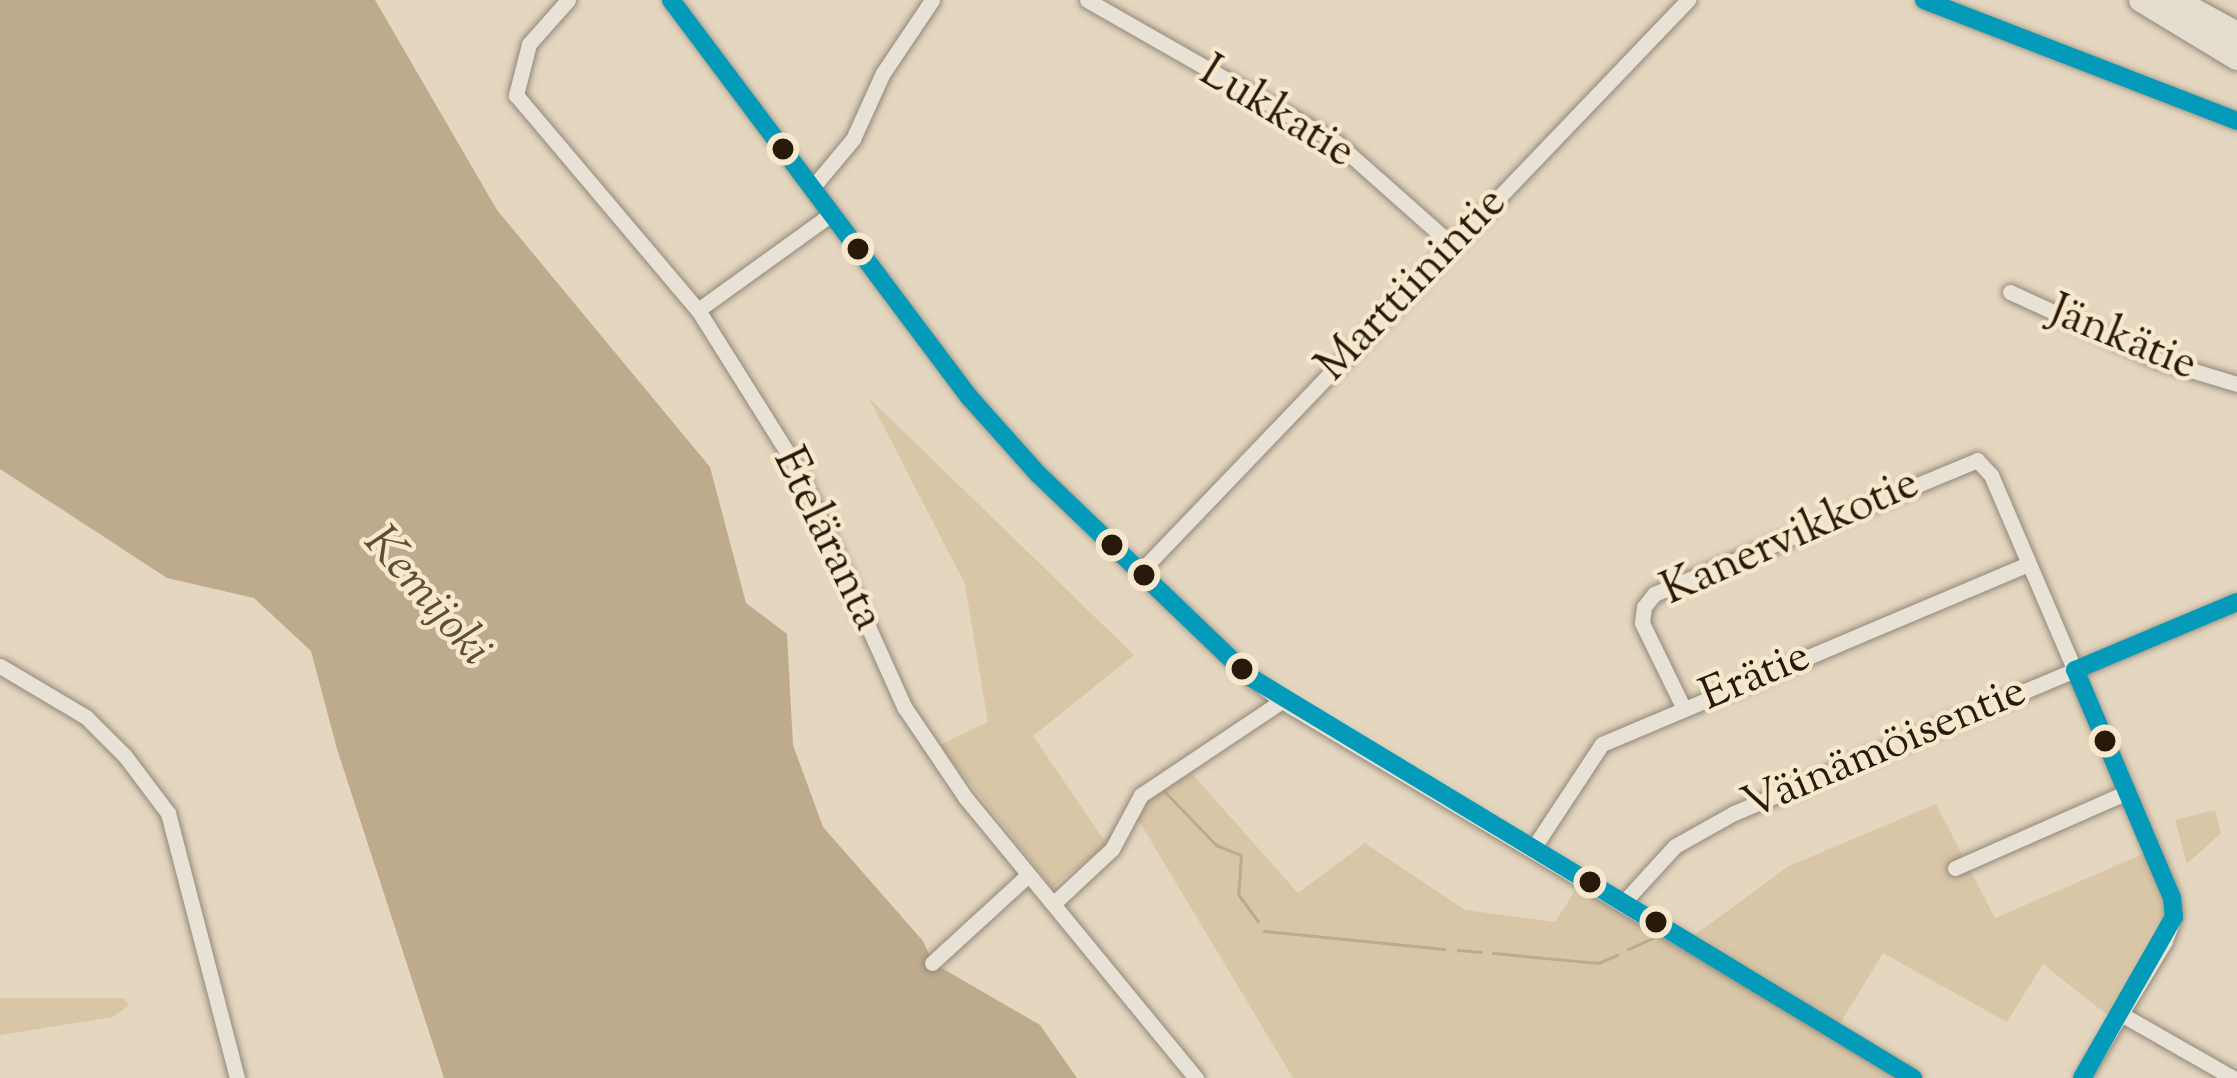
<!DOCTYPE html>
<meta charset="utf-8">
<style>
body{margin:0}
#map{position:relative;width:2237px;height:1078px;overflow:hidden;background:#e4d6bf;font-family:"Sorts Mill Goudy",serif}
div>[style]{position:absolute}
.green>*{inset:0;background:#d9c6a7}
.water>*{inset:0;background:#beab8d}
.stream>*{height:3px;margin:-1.5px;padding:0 1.5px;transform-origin:1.5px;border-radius:1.5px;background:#beab8d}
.roads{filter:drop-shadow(0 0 3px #92887a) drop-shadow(0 0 3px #92887a)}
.minor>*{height:15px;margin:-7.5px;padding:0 7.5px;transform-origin:7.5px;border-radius:7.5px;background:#e8e1d6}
.highway>*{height:24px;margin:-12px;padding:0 12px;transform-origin:12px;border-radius:12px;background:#e4dccf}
.bus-1>*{height:18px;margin:-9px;padding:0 9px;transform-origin:9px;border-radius:9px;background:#049bba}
.dots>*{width:33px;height:33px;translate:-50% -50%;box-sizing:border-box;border:6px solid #f7e7cc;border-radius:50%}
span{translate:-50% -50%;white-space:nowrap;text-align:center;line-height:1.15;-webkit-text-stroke:9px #f7e7cc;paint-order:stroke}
.street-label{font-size:45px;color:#281a0b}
.water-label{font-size:48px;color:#5e4d37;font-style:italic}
</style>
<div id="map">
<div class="green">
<i style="clip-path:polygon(869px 398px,1134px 655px,1033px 736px,1104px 840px,1187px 768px,1298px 893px,1365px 843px,1465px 910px,1555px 922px,1580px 883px,1681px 945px,1789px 866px,1936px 804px,1995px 918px,2143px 854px,2162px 876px,2174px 917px,2116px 1022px,2043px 964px,2007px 1022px,1883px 953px,1833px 1035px,1906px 1078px,1293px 1078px,1139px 821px,1052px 887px,940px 745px,988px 722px,965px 584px)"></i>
<i style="clip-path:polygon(2215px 810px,2221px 833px,2187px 864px,2175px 820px)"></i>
<i style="clip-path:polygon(0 998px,123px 998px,129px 1005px,113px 1017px,0 1035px)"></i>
</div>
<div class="water">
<i style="clip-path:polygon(0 0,375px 0,497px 210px,710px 467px,746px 603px,787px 634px,793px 745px,823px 827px,923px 941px,933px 963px,1040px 1025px,1077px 1078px,444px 1078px,337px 749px,311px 651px,254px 598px,167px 578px,0 469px)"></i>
</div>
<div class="stream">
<i style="left:1165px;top:792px;width:74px;rotate:46.1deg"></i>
<i style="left:1216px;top:845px;width:27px;rotate:22deg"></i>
<i style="left:1241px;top:855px;width:39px;rotate:94deg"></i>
<i style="left:1238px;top:894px;width:34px;rotate:54deg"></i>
<i style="left:1264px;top:931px;width:181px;rotate:5.7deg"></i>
<i style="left:1628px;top:949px;width:30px;rotate:-24deg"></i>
<i style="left:1458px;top:950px;width:23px;rotate:5deg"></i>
<i style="left:1493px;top:953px;width:105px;rotate:5.4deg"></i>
<i style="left:1598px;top:963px;width:21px;rotate:-23deg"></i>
</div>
<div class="roads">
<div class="minor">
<i style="left:568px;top:0;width:59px;rotate:131.6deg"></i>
<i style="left:529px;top:44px;width:53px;rotate:104.3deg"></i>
<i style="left:516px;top:95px;width:282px;rotate:49.8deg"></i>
<i style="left:698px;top:310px;width:184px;rotate:57.9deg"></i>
<i style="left:796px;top:466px;width:265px;rotate:65.8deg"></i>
<i style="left:905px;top:708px;width:107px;rotate:56deg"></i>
<i style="left:965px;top:797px;width:364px;rotate:50.6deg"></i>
<i style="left:671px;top:0;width:498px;rotate:53.1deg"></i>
<i style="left:970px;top:398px;width:102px;rotate:48.2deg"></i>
<i style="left:1038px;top:474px;width:294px;rotate:43.8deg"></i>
<i style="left:1250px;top:677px;width:40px;rotate:37deg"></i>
<i style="left:1282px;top:701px;width:735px;rotate:30.86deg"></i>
<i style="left:1087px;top:0;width:287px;rotate:29.7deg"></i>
<i style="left:1336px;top:142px;width:155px;rotate:41.6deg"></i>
<i style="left:1924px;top:0;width:336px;rotate:21.1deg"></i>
<i style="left:812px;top:188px;width:64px;rotate:-50.1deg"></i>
<i style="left:853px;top:139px;width:72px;rotate:-65.6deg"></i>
<i style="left:883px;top:73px;width:88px;rotate:-56.1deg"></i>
<i style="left:2010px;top:292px;width:163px;rotate:24.7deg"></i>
<i style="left:2158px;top:360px;width:83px;rotate:16.9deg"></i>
<i style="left:698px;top:310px;width:164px;rotate:-35.8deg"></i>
<i style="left:1139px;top:573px;width:794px;rotate:-46.23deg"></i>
<i style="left:0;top:666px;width:100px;rotate:30.7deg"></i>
<i style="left:86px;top:717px;width:55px;rotate:45deg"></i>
<i style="left:125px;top:756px;width:71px;rotate:53deg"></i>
<i style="left:168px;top:813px;width:274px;rotate:75.4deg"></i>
<i style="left:1684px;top:709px;width:96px;rotate:-116deg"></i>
<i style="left:1642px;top:623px;width:16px;rotate:-83deg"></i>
<i style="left:1644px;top:607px;width:16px;rotate:-52deg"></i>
<i style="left:1654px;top:594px;width:350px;rotate:-22.5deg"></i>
<i style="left:1977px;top:460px;width:21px;rotate:47deg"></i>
<i style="left:1991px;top:475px;width:460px;rotate:66.8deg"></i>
<i style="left:2172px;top:898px;width:19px;rotate:84deg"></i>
<i style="left:2174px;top:917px;width:26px;rotate:111deg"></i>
<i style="left:2165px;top:941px;width:160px;rotate:121.2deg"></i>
<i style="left:1532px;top:850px;width:127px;rotate:-56.6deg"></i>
<i style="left:1602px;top:744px;width:462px;rotate:-22.9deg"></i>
<i style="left:1955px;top:868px;width:188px;rotate:-23.8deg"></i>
<i style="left:1053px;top:904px;width:81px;rotate:-43deg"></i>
<i style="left:1112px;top:849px;width:61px;rotate:-61.8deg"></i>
<i style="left:1141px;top:795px;width:169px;rotate:-33.7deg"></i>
<i style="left:1622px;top:904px;width:79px;rotate:-47.6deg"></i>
<i style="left:1675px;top:846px;width:68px;rotate:-29.2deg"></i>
<i style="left:1734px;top:813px;width:545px;rotate:-22.76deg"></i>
<i style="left:932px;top:963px;width:129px;rotate:-42.5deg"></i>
<i style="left:2121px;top:1014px;width:129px;rotate:29.7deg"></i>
</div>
<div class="highway">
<i style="left:2141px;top:0;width:112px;rotate:31.1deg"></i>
<i style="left:2175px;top:0;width:71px;rotate:28.7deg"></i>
</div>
</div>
<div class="bus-1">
<i style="left:671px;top:0;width:498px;rotate:53.1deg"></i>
<i style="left:970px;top:398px;width:102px;rotate:48.2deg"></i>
<i style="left:1038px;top:474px;width:294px;rotate:43.8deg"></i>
<i style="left:1250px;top:677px;width:775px;rotate:31.17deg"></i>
<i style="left:1924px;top:0;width:336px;rotate:21.1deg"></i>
<i style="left:2082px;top:1078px;width:185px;rotate:-60.3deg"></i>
<i style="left:2174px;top:917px;width:19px;rotate:-96deg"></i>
<i style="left:2172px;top:898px;width:248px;rotate:-113deg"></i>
<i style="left:2075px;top:670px;width:176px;rotate:-22.8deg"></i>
</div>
<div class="dots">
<i style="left:783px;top:149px;background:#281a0b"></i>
<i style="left:858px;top:249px;background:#281a0b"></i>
<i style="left:1112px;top:545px;background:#281a0b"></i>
<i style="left:1144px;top:575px;background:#281a0b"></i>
<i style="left:1242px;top:669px;background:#281a0b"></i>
<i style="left:2105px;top:741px;background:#281a0b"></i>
<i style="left:1590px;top:882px;background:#281a0b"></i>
<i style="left:1656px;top:922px;background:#281a0b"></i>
</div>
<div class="street-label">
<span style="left:1276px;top:114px;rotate:31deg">Lukkatie</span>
<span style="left:1413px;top:286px;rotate:-46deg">Marttiinintie</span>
<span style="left:2122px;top:340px;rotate:22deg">Jänkätie</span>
<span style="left:1791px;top:539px;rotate:-24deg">Kanervikkotie</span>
<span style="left:826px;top:540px;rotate:64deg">Eteläranta</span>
<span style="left:1756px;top:678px;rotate:-23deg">Erätie</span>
<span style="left:1885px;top:750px;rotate:-23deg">Väinämöisentie</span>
</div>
<div class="water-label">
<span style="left:426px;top:597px;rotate:49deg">Kemijoki</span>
</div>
</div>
